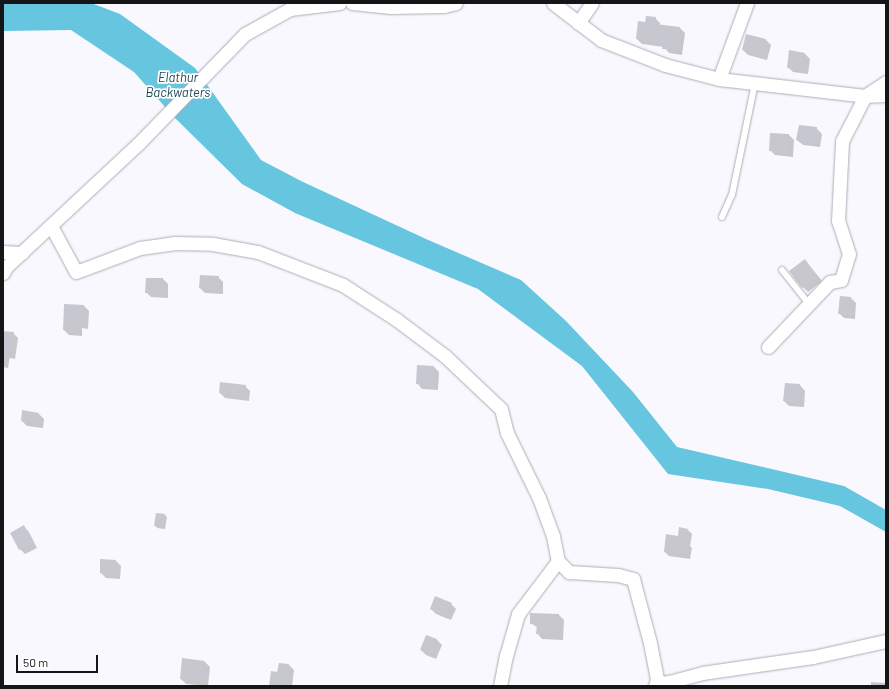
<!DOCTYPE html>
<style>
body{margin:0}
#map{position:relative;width:889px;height:689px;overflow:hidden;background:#f9f8fe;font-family:Barlow,sans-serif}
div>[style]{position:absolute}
.water>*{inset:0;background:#66c5df}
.shadow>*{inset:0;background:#0003}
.building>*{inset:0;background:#c7c7d0}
.roads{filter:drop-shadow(0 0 1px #adacb6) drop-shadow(0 0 1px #adacb6)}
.lane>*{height:6px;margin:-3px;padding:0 3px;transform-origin:3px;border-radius:3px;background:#fff}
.street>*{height:13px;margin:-6.5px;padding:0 6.5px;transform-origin:6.5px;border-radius:6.5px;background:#fff}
span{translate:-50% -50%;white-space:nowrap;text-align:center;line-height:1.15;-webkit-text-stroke:3.5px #fff;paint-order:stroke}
.water-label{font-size:13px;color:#1f4955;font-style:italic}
.frame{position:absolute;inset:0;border:4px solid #151518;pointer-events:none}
.scale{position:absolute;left:16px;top:655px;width:82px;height:18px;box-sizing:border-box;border:2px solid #151518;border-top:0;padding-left:5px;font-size:12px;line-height:14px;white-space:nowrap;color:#151518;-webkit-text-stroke:3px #fff;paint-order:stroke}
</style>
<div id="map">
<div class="water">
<i style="clip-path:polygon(3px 3px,91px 3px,120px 14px,195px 68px,261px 160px,301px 181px,426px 239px,521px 280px,566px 321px,633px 392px,677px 447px,844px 486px,886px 510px,886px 532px,840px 506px,768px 489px,668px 474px,582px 366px,478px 289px,295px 213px,242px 184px,174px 117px,134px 72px,71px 30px,3px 31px)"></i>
</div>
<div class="shadow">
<i style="clip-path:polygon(655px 18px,660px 23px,660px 26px,680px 28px,685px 33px,682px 55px,669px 53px,664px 47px,642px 44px,637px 39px)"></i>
<i style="clip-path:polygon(747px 35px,766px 40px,771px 45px,767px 60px,748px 55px,743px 50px)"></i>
<i style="clip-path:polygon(805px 54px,810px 59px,808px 74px,793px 72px,788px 67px)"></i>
<i style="clip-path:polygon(816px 128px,822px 134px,820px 147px,803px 145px,797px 140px)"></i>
<i style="clip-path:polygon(789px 135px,794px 140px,793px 157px,775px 155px,770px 150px)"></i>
<i style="clip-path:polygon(810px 266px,822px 281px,808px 292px,803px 287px)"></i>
<i style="clip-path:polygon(218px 277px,223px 282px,223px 294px,205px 293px,200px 288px)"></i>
<i style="clip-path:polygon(163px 279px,168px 284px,168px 298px,151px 297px,146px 292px)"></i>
<i style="clip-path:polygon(840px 297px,851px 298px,856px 303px,855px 319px,844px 318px,839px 313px)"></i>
<i style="clip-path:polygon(84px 306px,89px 311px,88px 329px,82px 328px,82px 336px,69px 335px,64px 330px)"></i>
<i style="clip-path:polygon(13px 333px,18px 338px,15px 359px,5px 357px,3px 355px,3px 336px)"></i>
<i style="clip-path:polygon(418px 366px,434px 367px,439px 372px,438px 390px,422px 389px,417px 383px)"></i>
<i style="clip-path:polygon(800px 385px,805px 391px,804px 407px,789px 406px,784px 401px)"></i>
<i style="clip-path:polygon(245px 386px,250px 391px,249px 401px,225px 398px,220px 393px)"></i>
<i style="clip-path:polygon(39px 414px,44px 419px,43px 428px,27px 426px,22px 421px)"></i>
<i style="clip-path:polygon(165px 515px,167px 517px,165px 529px,157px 528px,155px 525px)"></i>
<i style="clip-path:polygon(24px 527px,29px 532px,37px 548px,25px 554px,20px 549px)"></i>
<i style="clip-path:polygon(688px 530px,692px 534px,690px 546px,692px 548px,690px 559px,669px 556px,665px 552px,678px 537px)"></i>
<i style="clip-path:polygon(116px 561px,121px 566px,120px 579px,106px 578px,101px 573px)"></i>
<i style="clip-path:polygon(451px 604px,456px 609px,451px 620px,436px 614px,431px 609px)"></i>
<i style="clip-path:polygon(559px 615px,564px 620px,563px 640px,542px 639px,537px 633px,538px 628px,531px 623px)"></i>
<i style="clip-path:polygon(426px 636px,437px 640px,442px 645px,436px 659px,426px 655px,421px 650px)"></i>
<i style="clip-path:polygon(205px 662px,210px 667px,208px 686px,186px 684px,181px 679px)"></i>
<i style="clip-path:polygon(289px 665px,294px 670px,292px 686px,270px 686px,278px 673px)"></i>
<i style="clip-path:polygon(871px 682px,886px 683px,886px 686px,871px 686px)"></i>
</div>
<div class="building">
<i style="clip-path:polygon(646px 16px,656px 17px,655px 24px,680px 27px,678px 50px,662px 49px,663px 43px,636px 39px,638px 21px,645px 22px)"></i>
<i style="clip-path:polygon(746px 34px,766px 39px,762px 55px,742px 50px)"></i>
<i style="clip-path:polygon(789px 50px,805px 53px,803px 70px,787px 68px)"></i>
<i style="clip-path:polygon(799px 125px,817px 127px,815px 143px,796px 140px)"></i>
<i style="clip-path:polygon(770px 133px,789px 134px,788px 152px,769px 151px)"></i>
<i style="clip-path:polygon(805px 259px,817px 276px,802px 288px,789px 271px)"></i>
<i style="clip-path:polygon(200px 275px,219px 276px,218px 290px,199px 288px)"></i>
<i style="clip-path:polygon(146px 278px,163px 278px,163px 293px,145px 293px)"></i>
<i style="clip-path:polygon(840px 296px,851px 297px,850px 315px,838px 314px)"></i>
<i style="clip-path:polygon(64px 304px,84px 305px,83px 324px,78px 324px,77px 331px,63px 330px)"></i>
<i style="clip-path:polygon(3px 331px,14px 332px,8px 368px,3px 367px)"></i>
<i style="clip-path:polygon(417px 365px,434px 366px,433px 385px,416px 384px)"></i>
<i style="clip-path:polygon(220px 382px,246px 385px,244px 396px,219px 393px)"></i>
<i style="clip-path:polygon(785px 383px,800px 384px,799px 402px,783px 401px)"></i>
<i style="clip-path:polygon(22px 410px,39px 413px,38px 423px,21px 421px)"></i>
<i style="clip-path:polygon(156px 513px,165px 514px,163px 527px,154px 526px)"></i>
<i style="clip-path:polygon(24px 525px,33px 543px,19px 550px,10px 533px)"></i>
<i style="clip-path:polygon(679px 527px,688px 529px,685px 543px,688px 543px,686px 555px,664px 552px,666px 534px,678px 536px)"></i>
<i style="clip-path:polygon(100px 559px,116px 560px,115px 574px,100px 573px)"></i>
<i style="clip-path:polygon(435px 596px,452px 603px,446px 616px,430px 609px)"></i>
<i style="clip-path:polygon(530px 613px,559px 614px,558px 635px,536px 634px,537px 624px,530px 624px)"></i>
<i style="clip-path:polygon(426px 635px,437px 639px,431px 655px,420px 650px)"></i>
<i style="clip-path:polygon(182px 658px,205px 661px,203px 682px,180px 679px)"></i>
<i style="clip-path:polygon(279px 663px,289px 664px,286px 686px,269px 686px,271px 671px,277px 672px)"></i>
</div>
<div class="roads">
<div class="lane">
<i style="left:722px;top:217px;width:24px;rotate:-66deg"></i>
<i style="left:732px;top:195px;width:114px;rotate:-78.4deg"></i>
<i style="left:782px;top:270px;width:43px;rotate:51.5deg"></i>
</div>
<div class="street">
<i style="left:352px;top:3px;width:39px;rotate:6deg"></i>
<i style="left:383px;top:3px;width:9px;rotate:27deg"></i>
<i style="left:391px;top:7px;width:53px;rotate:-1.1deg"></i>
<i style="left:444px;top:6px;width:12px;rotate:-14deg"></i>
<i style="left:553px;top:3px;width:61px;rotate:37.6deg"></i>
<i style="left:601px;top:40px;width:69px;rotate:21.3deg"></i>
<i style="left:665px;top:65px;width:56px;rotate:14.5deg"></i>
<i style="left:719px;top:79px;width:147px;rotate:6.6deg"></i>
<i style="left:865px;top:96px;width:21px;rotate:-3deg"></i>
<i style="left:578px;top:23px;width:24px;rotate:-55deg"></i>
<i style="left:719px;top:79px;width:81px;rotate:-69.8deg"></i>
<i style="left:51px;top:226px;width:52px;rotate:61.5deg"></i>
<i style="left:76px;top:272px;width:68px;rotate:-20.6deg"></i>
<i style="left:140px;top:248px;width:34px;rotate:-8deg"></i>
<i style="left:174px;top:243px;width:39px;rotate:1deg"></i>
<i style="left:213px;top:244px;width:46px;rotate:10.1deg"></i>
<i style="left:258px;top:252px;width:91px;rotate:21.2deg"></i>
<i style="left:343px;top:285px;width:64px;rotate:32.9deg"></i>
<i style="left:397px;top:320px;width:60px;rotate:36.9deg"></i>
<i style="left:445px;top:356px;width:77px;rotate:43.4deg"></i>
<i style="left:501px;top:409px;width:25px;rotate:76deg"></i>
<i style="left:507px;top:433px;width:72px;rotate:63.8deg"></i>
<i style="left:539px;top:498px;width:40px;rotate:69.8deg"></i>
<i style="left:553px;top:536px;width:25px;rotate:79deg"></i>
<i style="left:558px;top:561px;width:16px;rotate:45deg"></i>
<i style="left:569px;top:572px;width:49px;rotate:3.5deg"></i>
<i style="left:618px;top:575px;width:16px;rotate:15deg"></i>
<i style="left:633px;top:579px;width:66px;rotate:75.1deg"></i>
<i style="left:650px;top:643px;width:37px;rotate:79deg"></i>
<i style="left:657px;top:679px;width:7px;rotate:106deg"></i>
<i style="left:3px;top:252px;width:19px;rotate:3deg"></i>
<i style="left:3px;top:273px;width:7px;rotate:-63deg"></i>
<i style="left:6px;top:267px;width:180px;rotate:-43deg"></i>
<i style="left:138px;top:144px;width:153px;rotate:-45.8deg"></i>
<i style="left:245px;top:34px;width:51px;rotate:-29.1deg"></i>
<i style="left:290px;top:9px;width:50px;rotate:-6.8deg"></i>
<i style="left:768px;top:347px;width:90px;rotate:-46.4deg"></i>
<i style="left:830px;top:282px;width:11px;rotate:-10deg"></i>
<i style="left:841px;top:280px;width:27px;rotate:-73deg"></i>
<i style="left:849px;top:254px;width:35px;rotate:-108deg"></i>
<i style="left:838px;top:221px;width:80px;rotate:-87.1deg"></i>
<i style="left:842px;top:141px;width:51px;rotate:-62.9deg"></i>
<i style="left:865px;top:96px;width:25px;rotate:-34deg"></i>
<i style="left:657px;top:679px;width:6px;rotate:45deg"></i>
<i style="left:661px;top:683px;width:8px;rotate:-7deg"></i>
<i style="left:669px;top:682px;width:34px;rotate:-15deg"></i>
<i style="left:702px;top:673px;width:112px;rotate:-8.2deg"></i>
<i style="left:813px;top:657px;width:75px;rotate:-12.4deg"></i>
<i style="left:500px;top:686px;width:31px;rotate:-79deg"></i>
<i style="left:506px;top:656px;width:44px;rotate:-74.1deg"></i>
<i style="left:518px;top:614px;width:66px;rotate:-53deg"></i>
</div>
</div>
<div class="water-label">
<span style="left:178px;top:85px">Elathur<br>Backwaters</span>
</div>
<div class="frame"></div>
<div class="scale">50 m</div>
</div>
